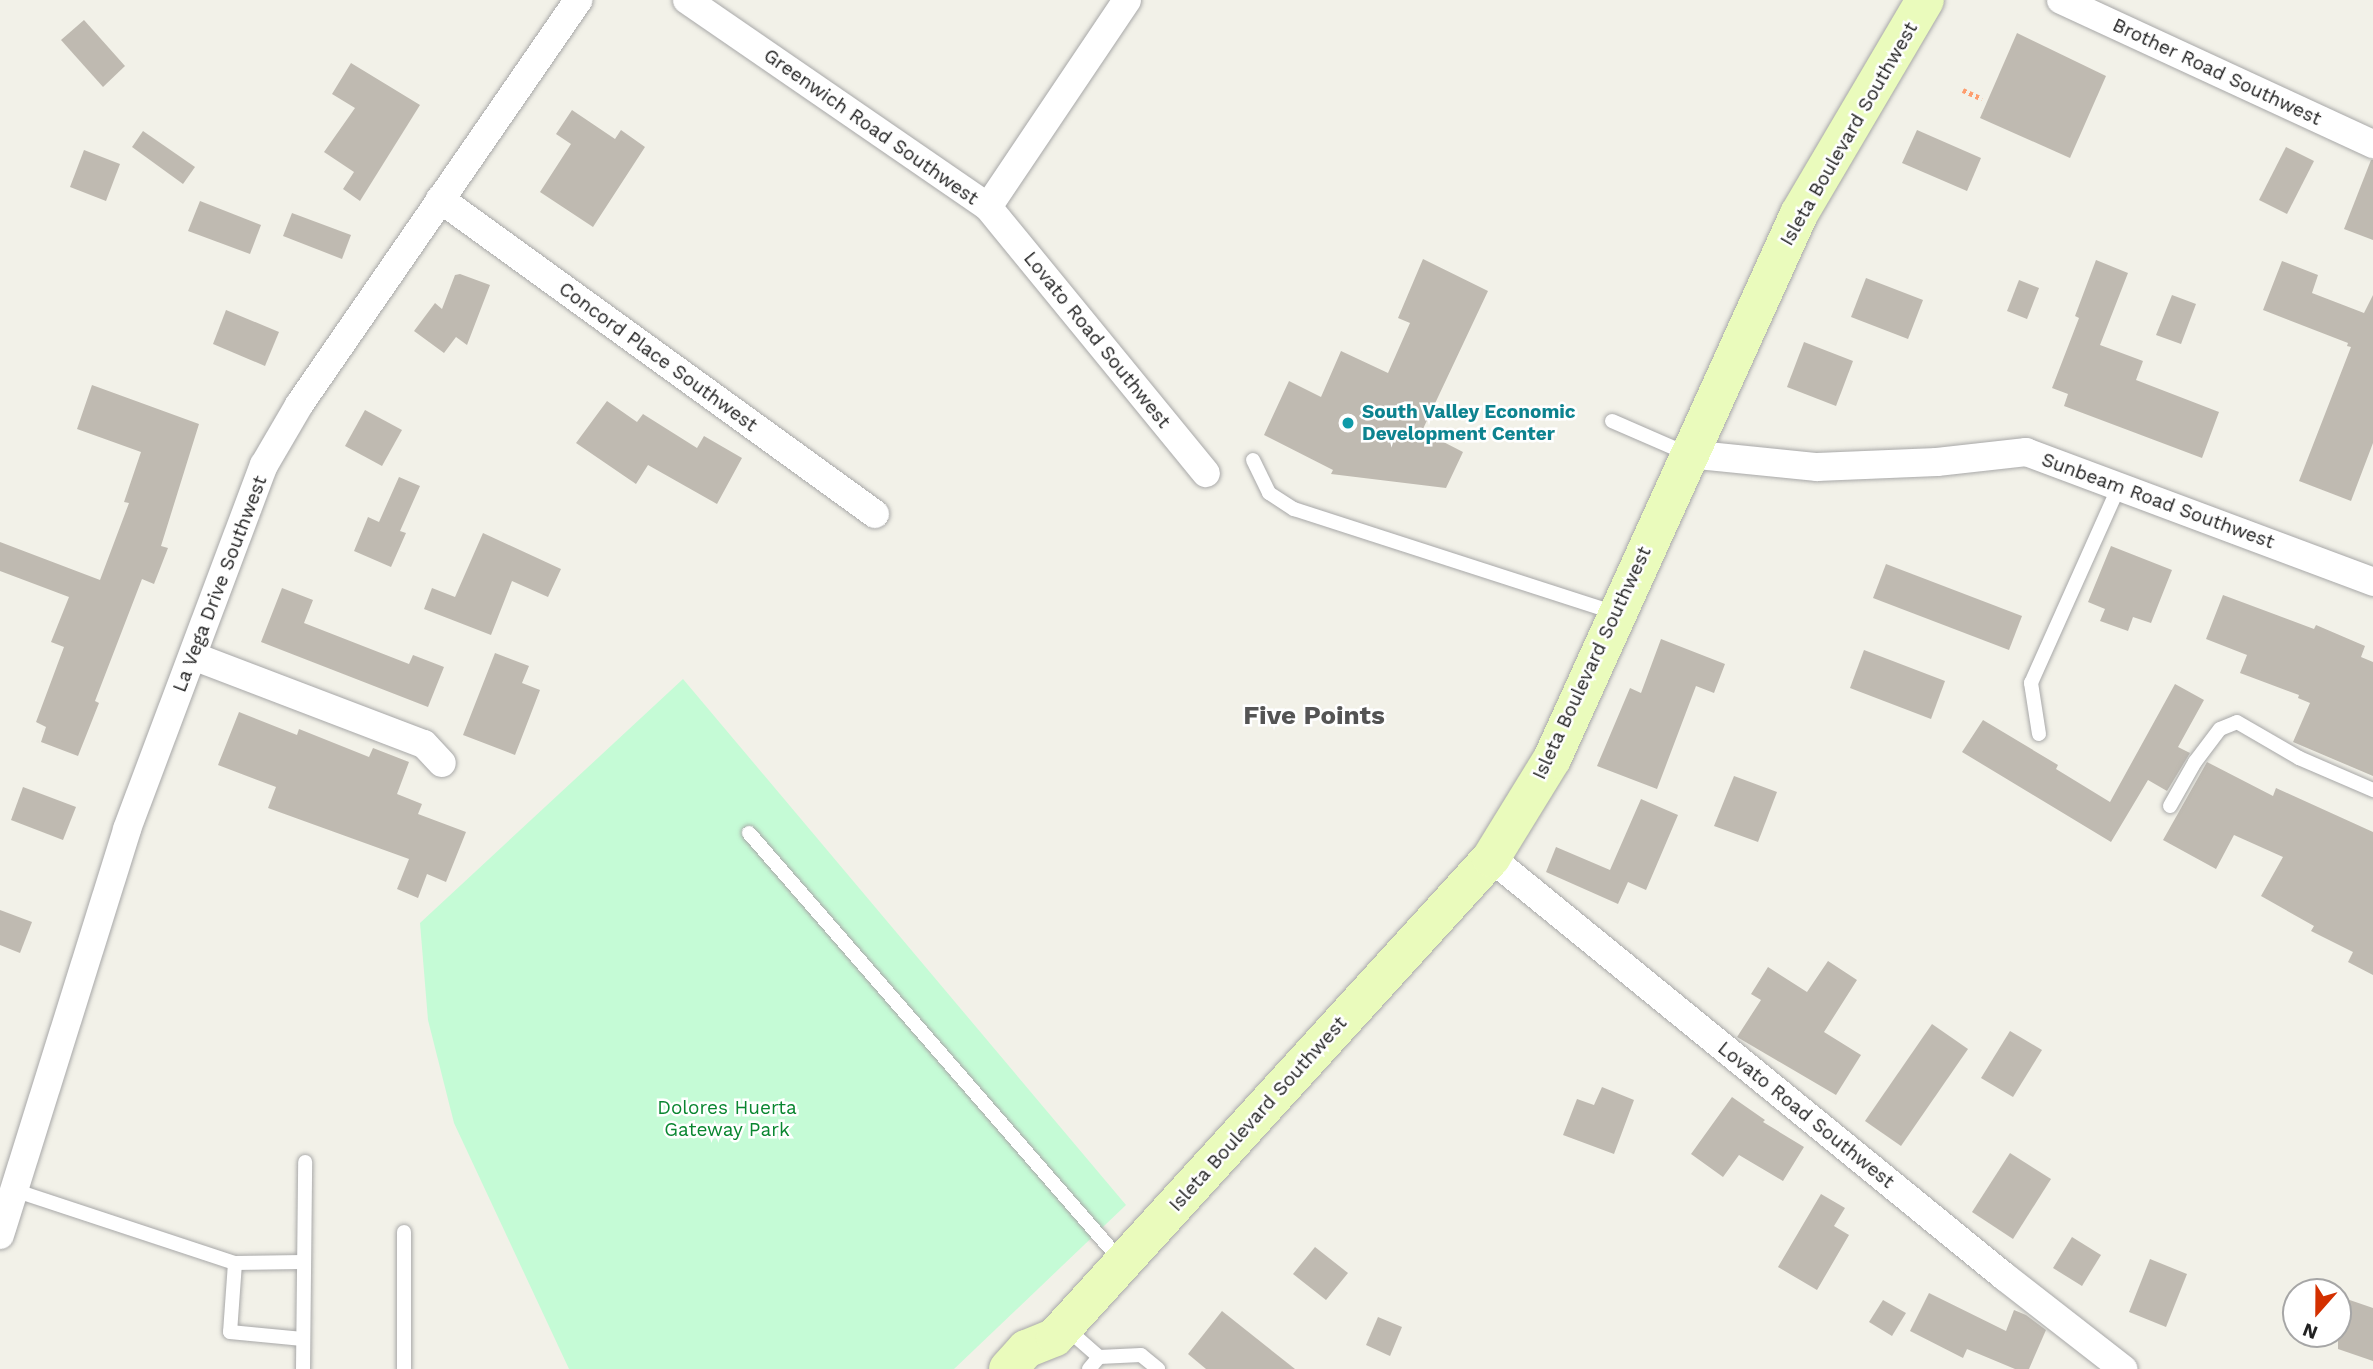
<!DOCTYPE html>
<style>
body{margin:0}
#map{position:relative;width:2373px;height:1369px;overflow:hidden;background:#f2f1e8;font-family:"Work Sans",sans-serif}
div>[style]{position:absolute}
.park>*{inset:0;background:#c5fbd6}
.building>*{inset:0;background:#bfbab1}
.path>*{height:4.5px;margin-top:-2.25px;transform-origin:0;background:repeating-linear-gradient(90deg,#fe9d6d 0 3.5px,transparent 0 7px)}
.roads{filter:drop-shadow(0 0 2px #a8a8a8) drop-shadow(0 0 2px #a8a8a8)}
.lane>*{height:14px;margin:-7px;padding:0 7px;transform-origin:7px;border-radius:7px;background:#fff}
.street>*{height:28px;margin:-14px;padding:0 14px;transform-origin:14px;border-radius:14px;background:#fff}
.secondary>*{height:38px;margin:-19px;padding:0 19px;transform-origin:19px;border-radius:19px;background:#eafbbc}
.dots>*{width:19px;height:19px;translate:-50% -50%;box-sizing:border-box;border:4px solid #fff;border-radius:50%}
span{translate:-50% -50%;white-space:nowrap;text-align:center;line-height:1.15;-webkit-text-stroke:5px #fff;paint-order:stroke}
.street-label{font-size:19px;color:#212121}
.culture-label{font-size:19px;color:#0d838f;font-weight:700}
.left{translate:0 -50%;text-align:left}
.park-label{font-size:19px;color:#098630}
.district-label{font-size:26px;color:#545454;font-weight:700}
.north{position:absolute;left:2282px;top:1278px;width:70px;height:70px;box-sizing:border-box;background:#fff;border:2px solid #a6a6a6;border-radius:50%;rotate:201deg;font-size:19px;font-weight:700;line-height:28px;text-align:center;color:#212121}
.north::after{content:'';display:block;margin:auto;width:24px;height:32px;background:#d33000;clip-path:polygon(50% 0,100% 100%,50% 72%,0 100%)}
</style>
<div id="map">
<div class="park">
<i style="clip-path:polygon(683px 679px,1126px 1205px,954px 1369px,569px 1369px,454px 1123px,428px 1020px,420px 923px)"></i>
</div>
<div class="building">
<i style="clip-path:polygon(84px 20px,125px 66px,103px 87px,61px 40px)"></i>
<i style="clip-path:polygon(2017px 33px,2106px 76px,2070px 158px,1980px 118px)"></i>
<i style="clip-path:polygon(351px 63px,420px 105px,360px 201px,343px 189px,354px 172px,324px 152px,355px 108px,332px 94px)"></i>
<i style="clip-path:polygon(572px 110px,615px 139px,621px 130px,645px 147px,593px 227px,540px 192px,571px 144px,556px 134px)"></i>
<i style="clip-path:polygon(1917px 130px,1981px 158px,1967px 191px,1902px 163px)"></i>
<i style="clip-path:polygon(143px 131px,195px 167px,183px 184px,132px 147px)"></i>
<i style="clip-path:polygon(2286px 147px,2314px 161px,2287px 214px,2259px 200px)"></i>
<i style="clip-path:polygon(84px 150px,120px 164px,106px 201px,70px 187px)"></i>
<i style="clip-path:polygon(2371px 160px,2373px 160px,2373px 240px,2344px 229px)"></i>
<i style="clip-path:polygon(200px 201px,261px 225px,250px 254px,188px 231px)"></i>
<i style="clip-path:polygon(292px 213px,351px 235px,342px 259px,283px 236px)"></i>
<i style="clip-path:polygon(1423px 259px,1488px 291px,1422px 431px,1463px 452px,1446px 488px,1331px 474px,1333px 470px,1264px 435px,1289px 381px,1321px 397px,1341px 351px,1388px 373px,1410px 323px,1398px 318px)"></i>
<i style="clip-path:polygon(2096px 260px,2128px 273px,2100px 345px,2143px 361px,2136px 380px,2219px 412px,2202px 458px,2064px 406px,2068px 394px,2052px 388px,2079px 318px,2075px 316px)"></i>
<i style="clip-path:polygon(2282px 261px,2318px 275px,2312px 293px,2364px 313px,2373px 295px,2373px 443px,2351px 501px,2299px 481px,2351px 347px,2347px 346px,2348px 343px,2263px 310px)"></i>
<i style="clip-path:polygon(460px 274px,490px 285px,467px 345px,456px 337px,444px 353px,414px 331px,435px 303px,442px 309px,455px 275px)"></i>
<i style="clip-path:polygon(1866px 278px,1923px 300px,1908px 339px,1851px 317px)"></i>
<i style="clip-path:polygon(2019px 280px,2039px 288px,2027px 319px,2007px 311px)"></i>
<i style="clip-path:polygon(2172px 295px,2196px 304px,2181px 344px,2156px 335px)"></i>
<i style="clip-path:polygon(226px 310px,279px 332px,265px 366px,213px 344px)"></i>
<i style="clip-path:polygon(1804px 342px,1853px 361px,1836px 406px,1787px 387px)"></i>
<i style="clip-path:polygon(92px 385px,199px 424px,161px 546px,168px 548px,154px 584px,142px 579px,95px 701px,99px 703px,78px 756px,41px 742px,46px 727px,36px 722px,64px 647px,51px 642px,69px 597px,0 571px,0 542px,100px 580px,129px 503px,124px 502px,141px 452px,77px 429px)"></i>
<i style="clip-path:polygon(607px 401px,637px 422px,643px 414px,697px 448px,704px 436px,742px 458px,717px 504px,648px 465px,636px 484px,576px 443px)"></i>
<i style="clip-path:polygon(365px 410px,402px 430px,382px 466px,345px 446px)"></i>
<i style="clip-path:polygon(399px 477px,420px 486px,400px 531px,406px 533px,391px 567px,354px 551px,368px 517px,379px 522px)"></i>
<i style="clip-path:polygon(483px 533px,561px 569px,548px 597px,512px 581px,491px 635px,424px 609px,432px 588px,455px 597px)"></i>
<i style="clip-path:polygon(2111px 546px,2172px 570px,2151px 623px,2133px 617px,2128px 631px,2100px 621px,2105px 609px,2088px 602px)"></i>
<i style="clip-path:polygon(1886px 564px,2022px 616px,2009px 650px,1873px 598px)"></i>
<i style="clip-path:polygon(282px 588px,313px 600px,304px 623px,409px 664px,413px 655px,444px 667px,428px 707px,261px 642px)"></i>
<i style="clip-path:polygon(2223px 595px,2314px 629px,2316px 625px,2365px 646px,2361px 657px,2373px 662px,2373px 776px,2293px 742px,2310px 703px,2298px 698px,2299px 695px,2240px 673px,2247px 655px,2206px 639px)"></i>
<i style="clip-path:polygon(1661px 639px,1725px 664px,1714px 693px,1696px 686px,1657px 789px,1597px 766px,1630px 688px,1641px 693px)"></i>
<i style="clip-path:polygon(1864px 650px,1945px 681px,1931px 719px,1850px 688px)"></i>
<i style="clip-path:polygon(495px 653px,529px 666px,522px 683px,540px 690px,515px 755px,463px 735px)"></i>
<i style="clip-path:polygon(2175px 684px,2204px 700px,2178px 747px,2190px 753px,2167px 791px,2148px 780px,2111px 842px,1962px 752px,1983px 720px,2058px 765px,2056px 769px,2110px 802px)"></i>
<i style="clip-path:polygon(239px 712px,297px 735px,299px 729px,369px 757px,373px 748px,409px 762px,397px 794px,422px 804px,418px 814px,466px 832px,446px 882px,427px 874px,418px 898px,397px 889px,409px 859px,268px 808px,276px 787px,218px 765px)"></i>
<i style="clip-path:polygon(2207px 762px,2273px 796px,2276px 788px,2373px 832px,2373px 975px,2348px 962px,2353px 952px,2311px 931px,2314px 926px,2261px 896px,2283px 857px,2234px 835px,2216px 869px,2163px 840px)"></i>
<i style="clip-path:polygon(1734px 776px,1777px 792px,1758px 842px,1714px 826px)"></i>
<i style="clip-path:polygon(23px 787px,76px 807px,63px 840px,11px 820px)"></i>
<i style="clip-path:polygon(1641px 799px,1678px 815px,1646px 890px,1628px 882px,1618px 904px,1546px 872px,1556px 847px,1610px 870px)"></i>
<i style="clip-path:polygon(0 910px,32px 922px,20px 953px,0 945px)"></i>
<i style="clip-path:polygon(1828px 961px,1857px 980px,1824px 1032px,1861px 1055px,1836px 1095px,1737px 1037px,1761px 1000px,1751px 994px,1768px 967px,1807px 992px)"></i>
<i style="clip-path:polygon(1932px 1024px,1968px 1049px,1901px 1146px,1865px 1121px)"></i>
<i style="clip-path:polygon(2010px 1031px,2042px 1050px,2013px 1097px,1981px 1078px)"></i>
<i style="clip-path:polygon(1602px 1087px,1634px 1100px,1614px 1154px,1563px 1135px,1577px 1099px,1594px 1105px)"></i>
<i style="clip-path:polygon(1732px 1097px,1765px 1120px,1763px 1122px,1804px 1147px,1783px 1181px,1739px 1155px,1723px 1177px,1691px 1154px)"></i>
<i style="clip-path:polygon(2010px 1153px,2051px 1179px,2013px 1239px,1972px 1212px)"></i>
<i style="clip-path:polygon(1821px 1194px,1845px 1208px,1834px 1226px,1849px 1235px,1817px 1290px,1778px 1267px)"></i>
<i style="clip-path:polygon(2072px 1237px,2101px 1255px,2082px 1286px,2053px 1268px)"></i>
<i style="clip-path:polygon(1315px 1247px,1348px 1273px,1326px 1300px,1293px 1274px)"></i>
<i style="clip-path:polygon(2150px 1259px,2187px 1274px,2166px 1327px,2129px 1312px)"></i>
<i style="clip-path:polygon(1929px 1293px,2006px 1331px,2014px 1310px,2026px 1315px,2046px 1330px,2029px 1369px,2015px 1369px,1967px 1349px,1963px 1358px,1910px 1331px)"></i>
<i style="clip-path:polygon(2338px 1296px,2373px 1308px,2373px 1361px,2338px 1349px)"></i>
<i style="clip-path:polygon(1883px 1300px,1906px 1313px,1892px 1336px,1869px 1322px)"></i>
<i style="clip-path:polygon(1222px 1311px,1295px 1369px,1206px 1369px,1188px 1354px)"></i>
<i style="clip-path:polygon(1378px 1317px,1402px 1327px,1390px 1356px,1366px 1345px)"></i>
</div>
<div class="path">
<i style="left:1963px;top:90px;width:21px;rotate:25deg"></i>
</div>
<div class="roads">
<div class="lane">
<i style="left:1612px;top:421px;width:83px;rotate:23.5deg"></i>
<i style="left:1253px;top:460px;width:37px;rotate:64deg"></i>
<i style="left:1269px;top:493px;width:30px;rotate:33deg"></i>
<i style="left:1294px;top:509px;width:338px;rotate:17.9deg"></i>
<i style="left:2039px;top:734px;width:52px;rotate:-98.9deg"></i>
<i style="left:2031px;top:683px;width:216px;rotate:-65.9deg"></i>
<i style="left:2170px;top:806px;width:51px;rotate:-60.4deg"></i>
<i style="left:2195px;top:762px;width:41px;rotate:-52.9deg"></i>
<i style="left:2220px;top:729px;width:18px;rotate:-22deg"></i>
<i style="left:2237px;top:722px;width:72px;rotate:30.1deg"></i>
<i style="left:2299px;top:758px;width:81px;rotate:23.4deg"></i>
<i style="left:749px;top:833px;width:568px;rotate:48.99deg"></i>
<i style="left:14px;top:1190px;width:233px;rotate:18.3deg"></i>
<i style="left:235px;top:1263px;width:69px;rotate:94.1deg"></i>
<i style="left:230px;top:1332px;width:73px;rotate:5.5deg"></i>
<i style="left:235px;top:1263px;width:67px;rotate:-0.9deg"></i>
<i style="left:1066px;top:1328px;width:44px;rotate:41.3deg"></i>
<i style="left:1099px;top:1357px;width:42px;rotate:-2.7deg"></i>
<i style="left:1141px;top:1355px;width:22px;rotate:39deg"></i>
<i style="left:303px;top:1369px;width:207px;rotate:-89.4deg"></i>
<i style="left:404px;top:1369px;width:137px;rotate:-90deg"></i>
<i style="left:1089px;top:1369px;width:16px;rotate:-50deg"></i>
</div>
<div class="street">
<i style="left:687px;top:0;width:365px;rotate:34.5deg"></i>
<i style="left:988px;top:207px;width:344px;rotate:50.7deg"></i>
<i style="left:2061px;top:0;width:344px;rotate:24.8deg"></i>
<i style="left:440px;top:199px;width:537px;rotate:35.91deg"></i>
<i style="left:988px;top:207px;width:249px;rotate:-56.1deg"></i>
<i style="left:1688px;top:454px;width:130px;rotate:5.8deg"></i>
<i style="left:1817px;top:467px;width:120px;rotate:-2.4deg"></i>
<i style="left:1937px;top:462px;width:90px;rotate:-6.4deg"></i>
<i style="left:2026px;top:452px;width:371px;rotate:20.5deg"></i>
<i style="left:193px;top:656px;width:247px;rotate:20.9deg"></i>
<i style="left:424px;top:744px;width:26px;rotate:47deg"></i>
<i style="left:1491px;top:858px;width:663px;rotate:39.19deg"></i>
<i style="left:2005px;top:1277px;width:150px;rotate:37.9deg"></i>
<i style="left:0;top:1235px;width:425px;rotate:-72.6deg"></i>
<i style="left:127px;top:829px;width:389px;rotate:-69.4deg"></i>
<i style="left:264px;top:465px;width:69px;rotate:-59.7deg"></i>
<i style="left:299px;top:405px;width:492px;rotate:-55.4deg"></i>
</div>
<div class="secondary">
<i style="left:1008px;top:1369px;width:27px;rotate:-48deg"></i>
<i style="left:1026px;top:1349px;width:31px;rotate:-22deg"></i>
<i style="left:1055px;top:1337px;width:648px;rotate:-47.69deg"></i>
<i style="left:1491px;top:858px;width:116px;rotate:-58.4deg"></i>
<i style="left:1552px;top:759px;width:598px;rotate:-65.62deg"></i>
<i style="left:1799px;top:214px;width:248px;rotate:-59.5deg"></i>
</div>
</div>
<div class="dots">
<i style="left:1348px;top:423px;background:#0f9aa8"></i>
</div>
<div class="street-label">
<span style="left:2217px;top:72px;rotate:25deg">Brother Road Southwest</span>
<span style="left:871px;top:127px;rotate:35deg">Greenwich Road Southwest</span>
<span style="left:1849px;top:134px;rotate:-60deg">Isleta Boulevard Southwest</span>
<span style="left:1097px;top:340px;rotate:51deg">Lovato Road Southwest</span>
<span style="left:658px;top:357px;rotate:36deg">Concord Place Southwest</span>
<span style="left:2158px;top:501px;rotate:20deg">Sunbeam Road Southwest</span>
<span style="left:220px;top:584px;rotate:-69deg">La Vega Drive Southwest</span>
<span style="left:1592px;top:663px;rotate:-65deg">Isleta Boulevard Southwest</span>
<span style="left:1258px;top:1114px;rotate:-48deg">Isleta Boulevard Southwest</span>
<span style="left:1806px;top:1115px;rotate:39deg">Lovato Road Southwest</span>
</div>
<div class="culture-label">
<span class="left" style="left:1362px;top:423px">South Valley Economic<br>Development Center</span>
</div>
<div class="park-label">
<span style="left:727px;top:1119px">Dolores Huerta<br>Gateway Park</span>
</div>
<div class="district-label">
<span style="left:1314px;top:716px">Five Points</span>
</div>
<div class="north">N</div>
</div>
